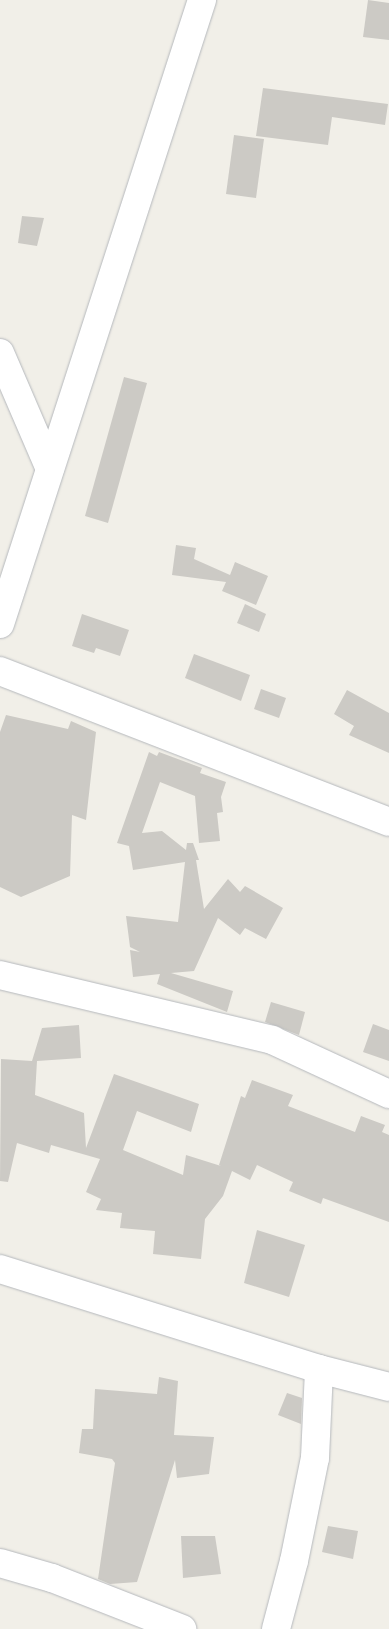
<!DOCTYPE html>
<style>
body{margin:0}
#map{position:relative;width:389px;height:1629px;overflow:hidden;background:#f1efe8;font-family:"Nunito Sans",sans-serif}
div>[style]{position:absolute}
.building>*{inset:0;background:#cccac5}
.roads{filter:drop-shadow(0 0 1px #b5b8bc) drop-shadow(0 0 1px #b5b8bc)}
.minor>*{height:28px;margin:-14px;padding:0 14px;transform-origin:14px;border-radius:14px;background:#fff}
span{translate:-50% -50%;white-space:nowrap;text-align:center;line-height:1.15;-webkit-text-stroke:4px #fff;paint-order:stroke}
</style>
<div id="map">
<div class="building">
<i style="clip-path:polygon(368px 0,389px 3px,389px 40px,363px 37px)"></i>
<i style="clip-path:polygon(263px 88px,388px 104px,385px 125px,332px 117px,328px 145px,256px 136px)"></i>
<i style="clip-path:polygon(234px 135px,264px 139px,256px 198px,226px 194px)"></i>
<i style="clip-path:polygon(22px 216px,44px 218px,37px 246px,18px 243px)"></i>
<i style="clip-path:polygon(124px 377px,147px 383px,108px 523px,85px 516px)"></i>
<i style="clip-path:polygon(176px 545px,196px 548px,194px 559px,230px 575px,235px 562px,268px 576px,256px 605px,222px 591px,226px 582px,172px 575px)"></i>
<i style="clip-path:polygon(245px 604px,266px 614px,259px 632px,237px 623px)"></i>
<i style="clip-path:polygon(82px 614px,129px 630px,120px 656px,96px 648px,94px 653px,72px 646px)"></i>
<i style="clip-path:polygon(194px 654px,250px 675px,241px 701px,185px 678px)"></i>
<i style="clip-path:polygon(261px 689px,286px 698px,279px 718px,254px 709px)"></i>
<i style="clip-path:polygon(347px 690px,389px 713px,389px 753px,349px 735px,354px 726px,334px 714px)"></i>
<i style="clip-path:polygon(6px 715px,68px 729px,71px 721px,96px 732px,86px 820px,72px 815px,70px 876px,21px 897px,0 887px,0 732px)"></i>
<i style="clip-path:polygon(149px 752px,157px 756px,159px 752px,202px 768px,200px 773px,226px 782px,221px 797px,223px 812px,217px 813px,220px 841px,199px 843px,195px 796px,160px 782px,142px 833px,162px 831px,186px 850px,187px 843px,193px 843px,199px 860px,196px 860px,204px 909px,228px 879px,240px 892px,245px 886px,283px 908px,266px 939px,245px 928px,240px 935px,218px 918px,194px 971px,171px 973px,233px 991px,227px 1012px,157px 984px,160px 974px,133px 977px,130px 950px,140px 952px,130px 947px,126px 916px,178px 922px,185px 862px,133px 870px,129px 846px,117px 843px)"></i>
<i style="clip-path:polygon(271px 1002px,305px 1012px,299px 1035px,265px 1022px)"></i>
<i style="clip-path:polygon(373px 1024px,389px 1030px,389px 1061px,363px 1052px)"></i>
<i style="clip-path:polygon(79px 1025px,81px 1058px,37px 1061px,35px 1095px,84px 1113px,86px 1148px,114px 1074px,199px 1104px,191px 1132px,137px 1111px,123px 1150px,183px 1175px,186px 1155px,221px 1166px,219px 1165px,241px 1096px,245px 1098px,252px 1080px,293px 1095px,288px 1106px,355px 1132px,361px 1116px,385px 1125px,382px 1132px,389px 1135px,389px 1222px,323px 1198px,321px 1204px,289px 1191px,293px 1182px,257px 1165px,250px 1180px,232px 1171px,223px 1196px,205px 1219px,201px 1259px,153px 1254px,155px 1231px,120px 1228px,122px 1213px,96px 1210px,101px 1199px,86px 1192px,100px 1159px,51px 1145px,49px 1153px,17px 1143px,8px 1182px,0 1181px,1px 1059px,32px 1061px,42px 1028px)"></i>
<i style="clip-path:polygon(257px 1230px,305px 1245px,289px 1297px,244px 1283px)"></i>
<i style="clip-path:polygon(159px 1377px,178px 1381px,174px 1435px,214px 1437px,209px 1474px,177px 1478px,175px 1460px,137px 1582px,110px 1584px,98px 1579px,115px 1463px,112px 1459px,79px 1453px,82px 1429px,93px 1429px,95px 1389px,157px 1394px)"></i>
<i style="clip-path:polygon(287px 1393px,302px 1398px,301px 1424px,278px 1415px)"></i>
<i style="clip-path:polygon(328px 1526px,358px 1531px,353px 1559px,322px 1552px)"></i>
<i style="clip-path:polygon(181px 1536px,215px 1536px,221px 1574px,183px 1578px)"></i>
</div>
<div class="roads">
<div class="minor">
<i style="left:0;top:353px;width:126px;rotate:66.7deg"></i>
<i style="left:0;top:624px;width:656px;rotate:-72.06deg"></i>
<i style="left:0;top:671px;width:417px;rotate:21.2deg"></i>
<i style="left:0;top:975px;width:280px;rotate:13.4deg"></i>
<i style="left:272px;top:1040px;width:129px;rotate:24.8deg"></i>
<i style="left:0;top:1269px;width:334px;rotate:17.4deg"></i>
<i style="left:319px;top:1369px;width:72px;rotate:14.4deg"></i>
<i style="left:0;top:1563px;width:54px;rotate:16.1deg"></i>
<i style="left:52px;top:1578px;width:140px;rotate:21.4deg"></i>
<i style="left:276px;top:1629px;width:70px;rotate:-75.2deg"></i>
<i style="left:294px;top:1561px;width:105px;rotate:-78.5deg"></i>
<i style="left:315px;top:1458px;width:89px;rotate:-87.4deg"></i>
</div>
</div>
</div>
